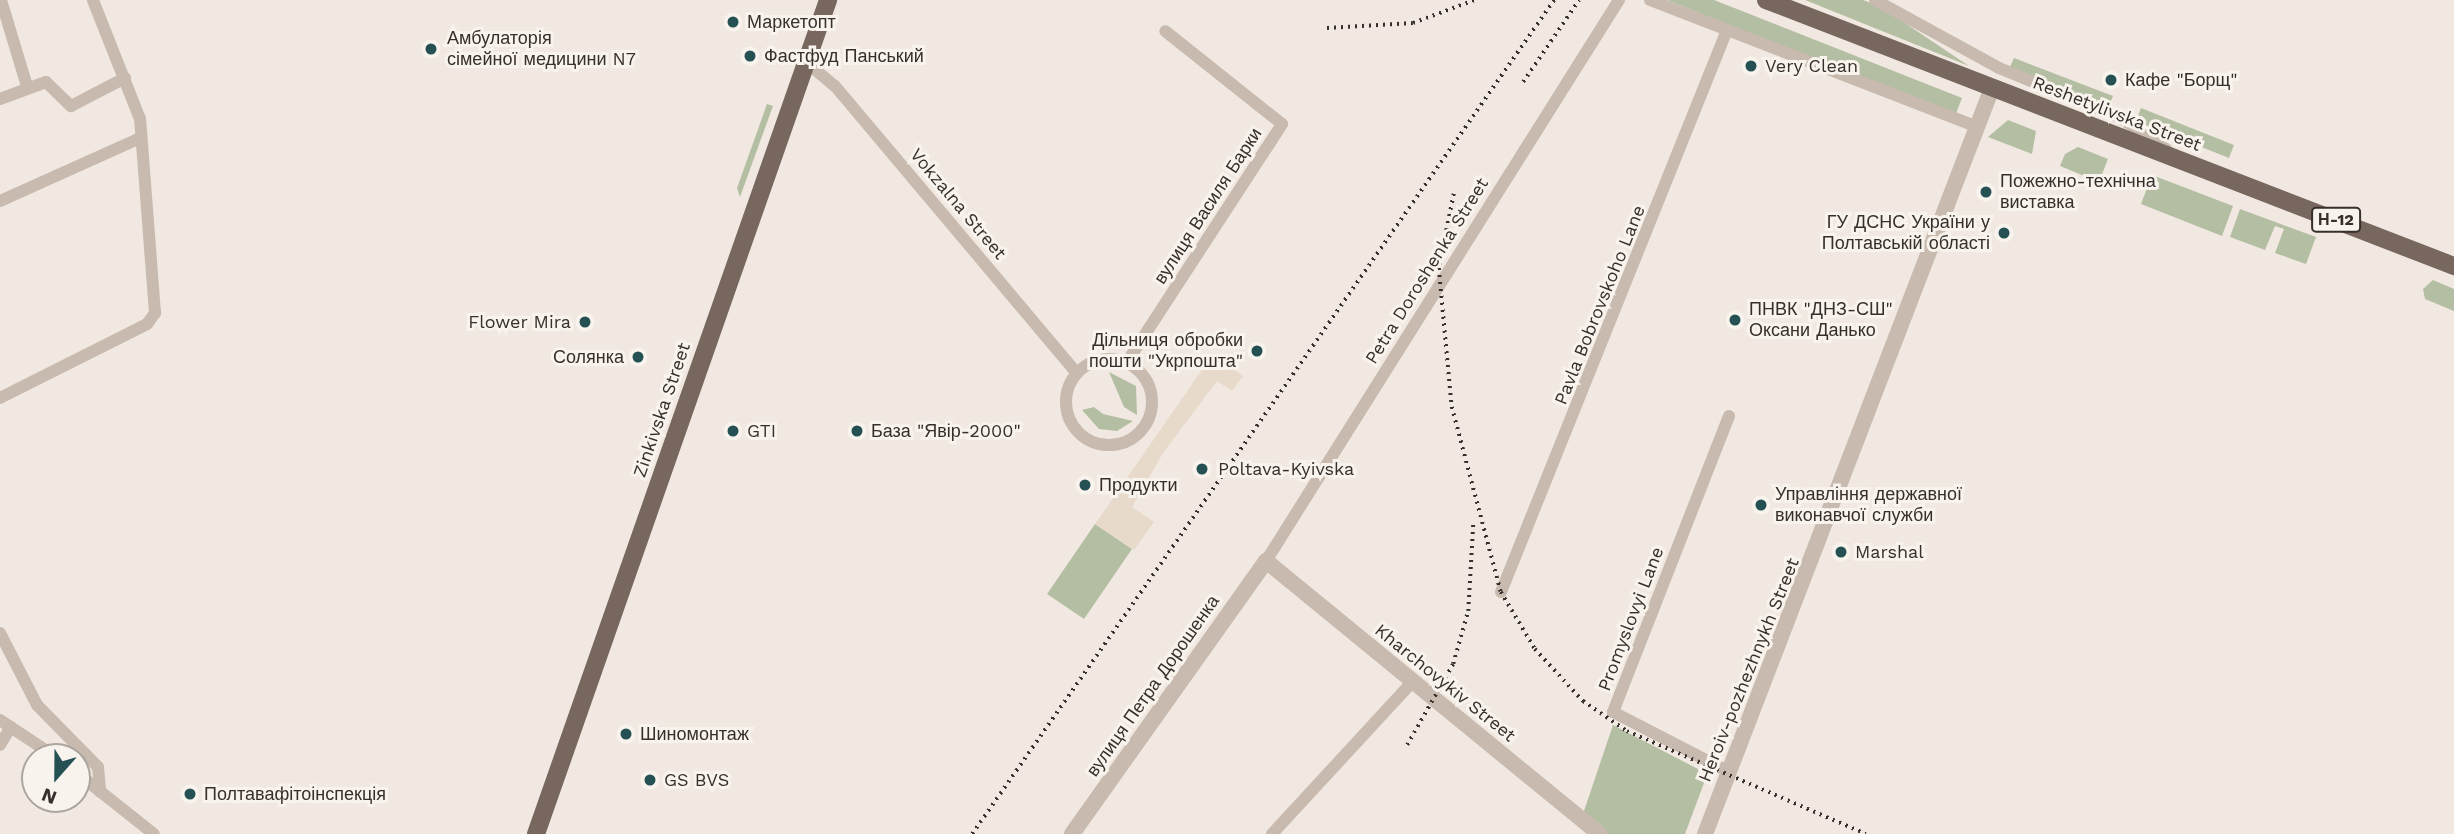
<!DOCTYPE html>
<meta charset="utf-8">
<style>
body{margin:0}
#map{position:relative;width:2454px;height:834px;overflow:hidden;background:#f1e9e1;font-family:"Work Sans",sans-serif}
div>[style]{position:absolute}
.green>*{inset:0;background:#b4bea2}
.plaza>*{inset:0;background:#e7daca}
.minor>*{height:12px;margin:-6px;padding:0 6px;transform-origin:6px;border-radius:6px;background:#c8baae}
.minor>.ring{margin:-6px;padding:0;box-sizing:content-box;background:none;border:12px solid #c8baae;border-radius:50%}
.tertiary>*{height:16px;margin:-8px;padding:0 8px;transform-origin:8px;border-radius:8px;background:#c8baae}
.primary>*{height:18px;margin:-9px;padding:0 9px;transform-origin:9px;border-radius:9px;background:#77675e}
.rail>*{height:3.5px;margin-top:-1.75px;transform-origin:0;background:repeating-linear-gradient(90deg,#372f2b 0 2px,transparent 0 7px)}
.dots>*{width:19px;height:19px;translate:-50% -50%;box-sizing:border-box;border:4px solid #f8f3ed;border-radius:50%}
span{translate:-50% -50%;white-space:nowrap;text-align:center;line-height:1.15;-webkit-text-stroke:6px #f8f3ed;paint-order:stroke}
.shield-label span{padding:2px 5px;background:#f8f3ed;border:2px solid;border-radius:5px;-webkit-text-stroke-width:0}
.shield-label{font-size:16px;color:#372f2b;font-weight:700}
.poi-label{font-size:18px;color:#372f2b}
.left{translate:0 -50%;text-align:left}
.right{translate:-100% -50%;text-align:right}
.street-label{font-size:18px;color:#372f2b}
.north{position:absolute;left:21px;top:743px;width:70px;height:70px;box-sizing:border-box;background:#f8f3ed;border:2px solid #aba59f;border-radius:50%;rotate:201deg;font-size:19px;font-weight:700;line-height:28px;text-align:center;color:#372f2b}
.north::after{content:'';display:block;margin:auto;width:24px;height:32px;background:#255054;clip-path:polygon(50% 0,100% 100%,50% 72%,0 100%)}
</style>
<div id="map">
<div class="green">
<i style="clip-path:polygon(1667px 0,1714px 0,1962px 98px,1955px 116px)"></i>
<i style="clip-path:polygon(1805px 0,1863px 0,1881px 7px,1969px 66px)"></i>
<i style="clip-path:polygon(2014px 58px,2113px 96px,2108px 108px,2009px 69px)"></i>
<i style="clip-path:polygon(767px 104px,773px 106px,740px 197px,737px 188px)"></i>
<i style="clip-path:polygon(2141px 108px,2234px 145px,2229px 158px,2136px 121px)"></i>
<i style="clip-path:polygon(2008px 120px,2036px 131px,2032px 154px,1988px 137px)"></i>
<i style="clip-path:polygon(2078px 147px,2108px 159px,2099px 182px,2060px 166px,2065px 154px)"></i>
<i style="clip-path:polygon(2152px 175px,2233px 206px,2222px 236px,2141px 204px)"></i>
<i style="clip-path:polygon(2240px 209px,2316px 237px,2306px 264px,2275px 253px,2284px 229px,2275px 226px,2265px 250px,2230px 237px)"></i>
<i style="clip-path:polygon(2433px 280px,2454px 289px,2454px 311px,2425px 299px,2423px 289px)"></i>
<i style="clip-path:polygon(1109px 372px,1136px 386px,1137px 415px,1124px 407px)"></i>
<i style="clip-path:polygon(1094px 407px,1103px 414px,1133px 421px,1117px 431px,1099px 429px,1082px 410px)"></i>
<i style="clip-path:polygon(1095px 524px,1132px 549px,1084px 619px,1047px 594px)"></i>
<i style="clip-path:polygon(1613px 725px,1698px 769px,1704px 783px,1685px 834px,1608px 834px,1583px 814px)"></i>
</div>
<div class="plaza">
<i style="clip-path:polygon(1208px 361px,1219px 368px,1223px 362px,1243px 376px,1232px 391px,1217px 381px,1163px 453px,1132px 507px,1154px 522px,1134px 550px,1095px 524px)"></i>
</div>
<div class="minor">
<i style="left:1px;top:0;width:90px;rotate:73.2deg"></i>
<i style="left:1650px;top:0;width:351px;rotate:21.2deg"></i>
<i style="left:1875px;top:0;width:141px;rotate:28.7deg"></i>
<i style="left:1999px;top:68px;width:130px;rotate:22.2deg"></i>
<i style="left:2119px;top:117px;width:57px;rotate:34.2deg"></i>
<i style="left:806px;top:62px;width:38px;rotate:40deg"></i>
<i style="left:835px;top:86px;width:375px;rotate:49.9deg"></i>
<i style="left:0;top:99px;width:49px;rotate:-20.3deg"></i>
<i style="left:46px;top:82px;width:35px;rotate:44deg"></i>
<i style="left:71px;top:106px;width:61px;rotate:-27.4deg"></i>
<i style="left:0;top:201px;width:151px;rotate:-24.2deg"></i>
<i class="ring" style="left:1066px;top:359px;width:74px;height:74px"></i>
<i style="left:1127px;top:362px;width:284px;rotate:-56.9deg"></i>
<i style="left:1282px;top:124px;width:149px;rotate:-141.5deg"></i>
<i style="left:0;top:398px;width:165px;rotate:-26.7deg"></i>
<i style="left:147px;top:324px;width:14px;rotate:-54deg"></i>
<i style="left:155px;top:313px;width:195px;rotate:-94.4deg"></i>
<i style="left:140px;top:119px;width:128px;rotate:-111.6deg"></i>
<i style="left:1729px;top:416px;width:318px;rotate:111.4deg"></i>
<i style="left:1613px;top:712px;width:131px;rotate:27.3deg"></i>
<i style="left:1266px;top:561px;width:663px;rotate:-57.82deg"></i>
<i style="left:1501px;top:592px;width:606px;rotate:-68.09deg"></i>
<i style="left:0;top:633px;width:81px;rotate:62.8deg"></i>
<i style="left:37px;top:705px;width:87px;rotate:45.5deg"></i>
<i style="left:98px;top:767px;width:25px;rotate:85deg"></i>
<i style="left:0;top:720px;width:67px;rotate:33.5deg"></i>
<i style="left:0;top:745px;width:21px;rotate:-59deg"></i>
<i style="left:77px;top:773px;width:98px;rotate:38.4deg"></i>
<i style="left:1272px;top:834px;width:208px;rotate:-47.3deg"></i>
</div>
<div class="tertiary">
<i style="left:1072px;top:834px;width:335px;rotate:-54.6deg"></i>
<i style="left:1266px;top:561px;width:431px;rotate:39.3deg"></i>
<i style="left:1705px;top:834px;width:799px;rotate:-68.96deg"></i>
</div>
<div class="primary">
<i style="left:1766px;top:0;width:738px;rotate:21.14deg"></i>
<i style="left:536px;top:834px;width:884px;rotate:-70.7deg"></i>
</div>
<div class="rail">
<i style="left:1327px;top:28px;width:86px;rotate:-3.3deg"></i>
<i style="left:1413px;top:23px;width:66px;rotate:-20.4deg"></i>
<i style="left:1523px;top:82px;width:99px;rotate:-55.7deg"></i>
<i style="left:1454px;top:194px;width:76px;rotate:101.5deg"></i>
<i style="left:1439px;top:268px;width:140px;rotate:84.7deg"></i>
<i style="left:1452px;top:407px;width:191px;rotate:75.2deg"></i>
<i style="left:1501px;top:592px;width:66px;rotate:59.2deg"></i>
<i style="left:1535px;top:649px;width:71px;rotate:47.3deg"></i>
<i style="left:1583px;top:701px;width:53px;rotate:34.3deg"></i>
<i style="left:1627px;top:731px;width:260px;rotate:23.3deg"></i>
<i style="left:1407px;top:745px;width:93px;rotate:-60.4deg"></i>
<i style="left:1453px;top:664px;width:55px;rotate:-74.2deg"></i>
<i style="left:1468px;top:611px;width:86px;rotate:-86.7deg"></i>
<i style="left:972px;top:834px;width:1017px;rotate:-55.09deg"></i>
</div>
<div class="dots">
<i style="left:733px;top:22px;background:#255054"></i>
<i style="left:431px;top:49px;background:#255054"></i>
<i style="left:750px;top:56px;background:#255054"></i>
<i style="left:1751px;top:66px;background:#255054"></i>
<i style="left:2111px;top:80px;background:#255054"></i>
<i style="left:1986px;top:192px;background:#255054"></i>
<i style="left:2004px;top:233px;background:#255054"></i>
<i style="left:1735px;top:320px;background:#255054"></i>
<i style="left:585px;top:322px;background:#255054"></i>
<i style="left:1257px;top:351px;background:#255054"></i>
<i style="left:638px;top:357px;background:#255054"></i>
<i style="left:733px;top:431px;background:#255054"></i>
<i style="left:857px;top:431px;background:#255054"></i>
<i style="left:1202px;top:469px;background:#255054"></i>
<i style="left:1085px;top:485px;background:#255054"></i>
<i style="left:1761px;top:505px;background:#255054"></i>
<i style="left:1841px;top:552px;background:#255054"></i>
<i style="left:626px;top:734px;background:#255054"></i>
<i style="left:650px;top:780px;background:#255054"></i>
<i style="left:190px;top:794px;background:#255054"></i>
</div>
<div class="shield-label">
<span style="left:2336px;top:220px">Н-12</span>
</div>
<div class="poi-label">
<span class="left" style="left:747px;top:22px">Маркетопт</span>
<span class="left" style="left:447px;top:49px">Амбулаторія<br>сімейної медицини N7</span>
<span class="left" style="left:764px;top:56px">Фастфуд Панський</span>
<span class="left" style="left:1765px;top:66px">Very Clean</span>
<span class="left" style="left:2125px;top:80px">Кафе "Борщ"</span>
<span class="left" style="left:2000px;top:192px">Пожежно-технічна<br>виставка</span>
<span class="right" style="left:1990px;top:233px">ГУ ДСНС України у<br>Полтавській області</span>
<span class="left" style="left:1749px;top:320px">ПНВК "ДНЗ-СШ"<br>Оксани Данько</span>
<span class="right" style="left:571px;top:322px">Flower Mira</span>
<span class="right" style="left:1243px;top:351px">Дільниця обробки<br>пошти "Укрпошта"</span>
<span class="right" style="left:624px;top:357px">Солянка</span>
<span class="left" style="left:747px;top:431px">GTI</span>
<span class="left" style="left:871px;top:431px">База "Явір-2000"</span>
<span class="left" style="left:1218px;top:469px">Poltava-Kyivska</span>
<span class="left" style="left:1099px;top:485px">Продукти</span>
<span class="left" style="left:1775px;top:505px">Управління державної<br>виконавчої служби</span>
<span class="left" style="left:1855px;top:552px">Marshal</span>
<span class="left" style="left:640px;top:734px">Шиномонтаж</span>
<span class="left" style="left:664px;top:780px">GS BVS</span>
<span class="left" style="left:204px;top:794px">Полтавафітоінспекція</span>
</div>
<div class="street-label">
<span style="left:2117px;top:114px;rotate:21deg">Reshetylivska Street</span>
<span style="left:958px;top:204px;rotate:50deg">Vokzalna Street</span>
<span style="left:1208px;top:206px;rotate:-57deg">вулиця Василя Барки</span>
<span style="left:1427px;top:271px;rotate:-58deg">Petra Doroshenka Street</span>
<span style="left:1600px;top:305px;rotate:-68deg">Pavla Bobrovskoho Lane</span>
<span style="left:662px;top:410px;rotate:-71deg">Zinkivska Street</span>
<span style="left:1631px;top:619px;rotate:-69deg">Promyslovyi Lane</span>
<span style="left:1749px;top:670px;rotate:-68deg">Heroiv-pozhezhnykh Street</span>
<span style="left:1445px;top:683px;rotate:39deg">Kharchovykiv Street</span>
<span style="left:1153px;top:686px;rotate:-55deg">вулиця Петра Дорошенка</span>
</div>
<div class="north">N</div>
</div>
